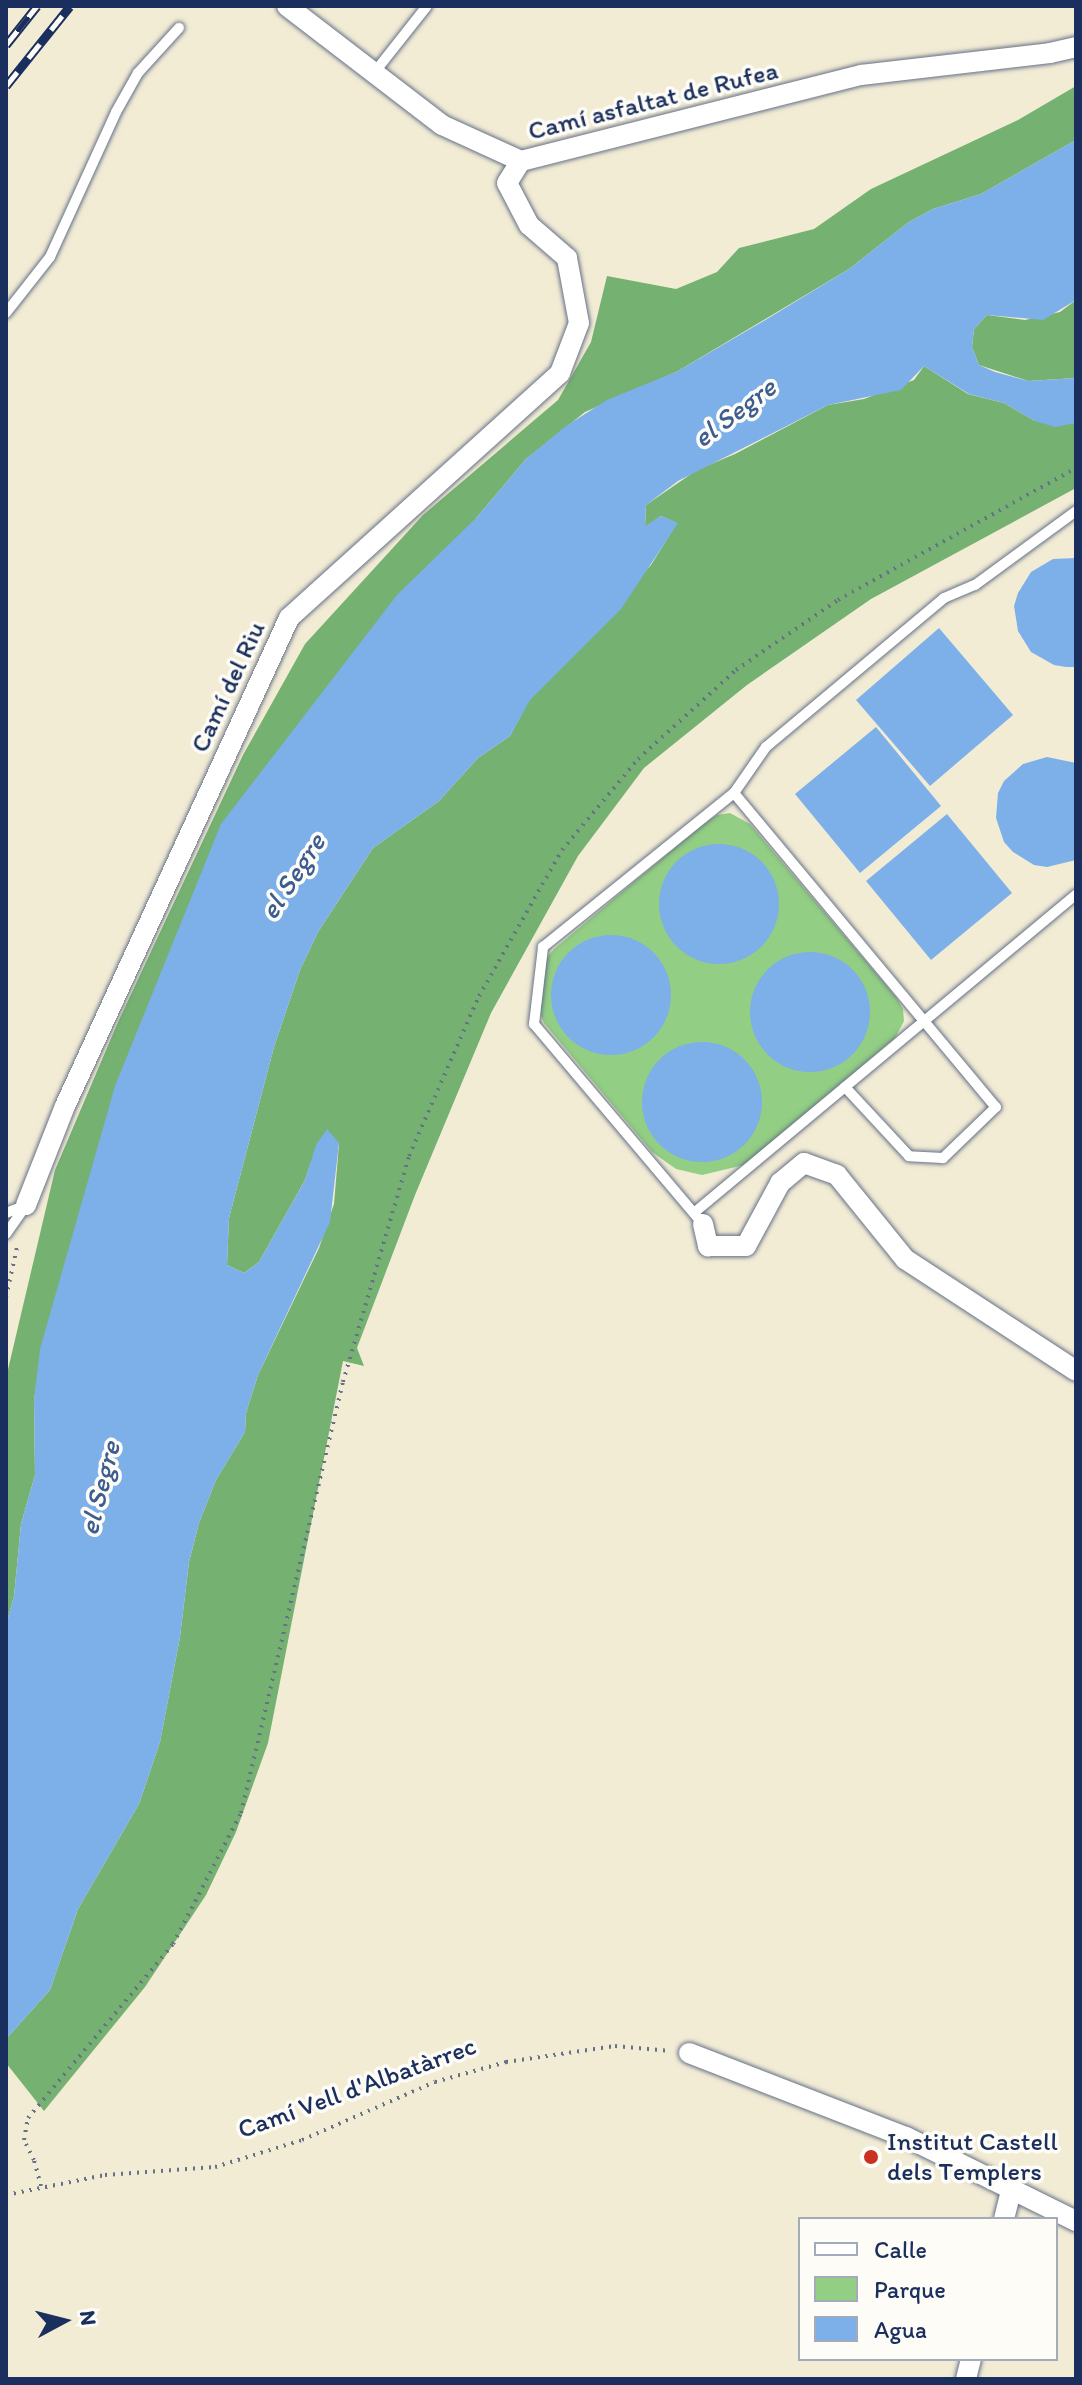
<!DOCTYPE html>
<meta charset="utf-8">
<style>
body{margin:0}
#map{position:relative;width:1082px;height:2385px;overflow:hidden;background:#f2ecd5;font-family:Itim,sans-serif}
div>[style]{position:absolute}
.green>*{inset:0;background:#92ce83}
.forest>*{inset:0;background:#75b171}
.water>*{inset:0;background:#7db0e9}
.round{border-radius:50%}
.path>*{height:4px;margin-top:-2px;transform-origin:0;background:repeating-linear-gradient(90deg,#667188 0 2px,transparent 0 8px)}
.roads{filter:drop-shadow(0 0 2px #667188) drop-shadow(0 0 2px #667188)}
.service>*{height:10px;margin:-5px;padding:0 5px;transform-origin:5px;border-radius:5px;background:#fff}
.minor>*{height:20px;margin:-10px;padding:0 10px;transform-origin:10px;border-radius:10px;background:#fff}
.rail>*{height:9px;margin-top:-4.5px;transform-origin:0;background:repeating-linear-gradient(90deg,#fdfcf7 0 18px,#1b2f5e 0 36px);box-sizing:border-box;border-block:2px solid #1b2f5e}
.dots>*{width:22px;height:22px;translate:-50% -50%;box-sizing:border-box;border:4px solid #fdfcf7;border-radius:50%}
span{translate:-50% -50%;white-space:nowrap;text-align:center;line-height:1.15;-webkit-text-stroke:7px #fdfcf7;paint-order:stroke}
.street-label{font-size:26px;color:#1b2f5e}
.poi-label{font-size:26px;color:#1b2f5e}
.left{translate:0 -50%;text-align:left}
.water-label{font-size:28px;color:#3d5c8f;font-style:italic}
.frame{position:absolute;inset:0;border:8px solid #1b2f5e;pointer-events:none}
.legend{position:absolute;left:798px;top:2217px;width:260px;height:144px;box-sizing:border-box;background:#fdfcf7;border:2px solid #a3aaba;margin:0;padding:10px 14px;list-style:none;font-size:24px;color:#1b2f5e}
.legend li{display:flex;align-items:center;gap:16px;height:40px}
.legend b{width:40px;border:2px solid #a3aaba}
.north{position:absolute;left:24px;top:2281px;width:80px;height:80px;-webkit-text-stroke:6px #fdfcf7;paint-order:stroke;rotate:83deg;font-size:22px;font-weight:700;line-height:32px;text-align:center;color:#1b2f5e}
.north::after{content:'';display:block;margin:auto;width:28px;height:36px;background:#1b2f5e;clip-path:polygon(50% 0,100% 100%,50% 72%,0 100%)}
</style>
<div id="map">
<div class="green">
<i style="clip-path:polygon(730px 813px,750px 824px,896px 997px,903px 1009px,904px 1021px,895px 1038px,744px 1165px,702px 1175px,676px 1169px,652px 1152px,544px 1023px,538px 1008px,543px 962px,554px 949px,702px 825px,717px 815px)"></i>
</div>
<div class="forest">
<i style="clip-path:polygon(1076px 86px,1076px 140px,981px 194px,933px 209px,909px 222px,849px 269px,678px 371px,585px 412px,526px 459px,477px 517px,38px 1376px,34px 1400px,35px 1475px,21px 1524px,14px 1596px,6px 1625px,6px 1378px,55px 1170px,118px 1022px,243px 755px,305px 644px,423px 515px,558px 400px,591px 342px,607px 276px,676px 289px,717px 272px,739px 248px,814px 229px,871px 189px,1018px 120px)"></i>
<i style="clip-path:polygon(1076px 300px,1076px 378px,1028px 381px,979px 365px,972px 347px,974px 329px,987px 315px,1025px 320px,1060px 312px)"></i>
<i style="clip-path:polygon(924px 366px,968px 394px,1004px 403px,1035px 421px,1076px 423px,1076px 488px,871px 599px,747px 685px,644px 768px,578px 856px,491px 1013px,415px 1195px,357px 1348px,364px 1366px,343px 1361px,268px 1743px,236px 1832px,206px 1895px,145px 1987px,44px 2111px,6px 2063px,6px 2039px,50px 1990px,78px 1909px,139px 1804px,160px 1742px,180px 1637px,189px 1562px,199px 1523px,216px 1480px,245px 1432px,246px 1413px,258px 1375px,319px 1248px,334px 1204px,339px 1144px,311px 1162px,305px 1180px,259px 1262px,244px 1273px,227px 1265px,229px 1218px,274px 1047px,300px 970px,318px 932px,373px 848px,439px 801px,478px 758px,510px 736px,529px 700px,651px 565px,677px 523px,661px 516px,645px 527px,646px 505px,697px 470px,735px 454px,828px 405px,864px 399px,914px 380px)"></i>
</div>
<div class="water">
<i style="clip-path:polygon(1076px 140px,1076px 300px,1043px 320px,987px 315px,974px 329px,972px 347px,979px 365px,995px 372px,1028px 381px,1076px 378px,1076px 423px,1055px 427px,1035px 421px,1004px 403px,969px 394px,924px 366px,901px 390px,828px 405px,678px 481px,646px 505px,645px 526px,661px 516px,678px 523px,621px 609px,530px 700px,510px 736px,478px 758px,439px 801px,373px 848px,318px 932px,300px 970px,274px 1047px,229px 1218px,227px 1265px,244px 1273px,259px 1262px,305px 1180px,316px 1145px,327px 1129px,339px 1143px,330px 1222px,258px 1375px,246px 1413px,245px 1432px,216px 1480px,199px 1523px,189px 1562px,180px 1637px,160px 1742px,139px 1804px,78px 1909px,50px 1990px,6px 2039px,6px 1625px,14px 1596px,21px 1524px,35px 1475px,34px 1400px,40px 1349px,115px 1086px,221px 824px,397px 595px,477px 517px,526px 459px,566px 426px,607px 400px,678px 371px,767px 319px,849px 269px,909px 222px,933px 209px,981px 194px)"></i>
<i style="clip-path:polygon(1076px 558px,1076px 667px,1066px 667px,1054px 665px,1031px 652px,1018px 631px,1014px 606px,1018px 593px,1031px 572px,1053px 559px)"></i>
<i style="clip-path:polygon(939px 628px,1013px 715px,930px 786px,856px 700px)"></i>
<i style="clip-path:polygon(876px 727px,941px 806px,860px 873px,795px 794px)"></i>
<i style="clip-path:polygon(1047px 757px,1076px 763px,1076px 860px,1047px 867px,1034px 865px,1013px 852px,1004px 842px,996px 818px,998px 793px,1004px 781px,1023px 764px)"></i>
<i style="clip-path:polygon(947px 814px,1012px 893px,931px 960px,866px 881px)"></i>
<i class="round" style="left:659px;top:844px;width:120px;height:120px"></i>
<i class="round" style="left:551px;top:935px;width:120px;height:120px"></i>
<i class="round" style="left:750px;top:952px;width:120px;height:120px"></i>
<i class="round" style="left:642px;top:1042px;width:120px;height:120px"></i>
</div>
<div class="path">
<i style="left:6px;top:1297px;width:55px;rotate:-77.5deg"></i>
<i style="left:41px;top:2186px;width:27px;rotate:-105deg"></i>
<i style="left:34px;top:2160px;width:22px;rotate:-117deg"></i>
<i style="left:24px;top:2140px;width:22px;rotate:-80deg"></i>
<i style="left:28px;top:2118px;width:226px;rotate:-50.2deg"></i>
<i style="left:173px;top:1944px;width:148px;rotate:-62.6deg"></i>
<i style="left:241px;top:1813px;width:443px;rotate:-76.7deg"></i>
<i style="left:343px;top:1382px;width:235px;rotate:-73.7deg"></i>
<i style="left:409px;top:1156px;width:175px;rotate:-66.4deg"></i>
<i style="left:479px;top:996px;width:168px;rotate:-60.4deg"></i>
<i style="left:562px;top:850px;width:119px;rotate:-50.1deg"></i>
<i style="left:638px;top:759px;width:132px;rotate:-42.2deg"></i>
<i style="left:736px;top:670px;width:124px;rotate:-34.5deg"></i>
<i style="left:838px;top:600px;width:272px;rotate:-29deg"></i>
<i style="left:6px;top:2195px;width:101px;rotate:-11.4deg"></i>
<i style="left:105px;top:2175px;width:110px;rotate:-4.2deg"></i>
<i style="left:215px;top:2167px;width:91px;rotate:-17.2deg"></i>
<i style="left:302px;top:2140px;width:145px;rotate:-23.6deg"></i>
<i style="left:435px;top:2082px;width:74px;rotate:-15.7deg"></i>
<i style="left:506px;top:2062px;width:110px;rotate:-8.4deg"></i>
<i style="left:615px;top:2046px;width:56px;rotate:5.1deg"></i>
</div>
<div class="roads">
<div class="service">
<i style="left:374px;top:73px;width:85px;rotate:-51.7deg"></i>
<i style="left:6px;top:313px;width:71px;rotate:-51.8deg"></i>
<i style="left:50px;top:257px;width:159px;rotate:-65.5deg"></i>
<i style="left:116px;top:112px;width:45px;rotate:-60.6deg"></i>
<i style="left:138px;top:73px;width:61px;rotate:-47.7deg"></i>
<i style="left:734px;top:793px;width:409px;rotate:50.2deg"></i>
<i style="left:996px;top:1107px;width:74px;rotate:136.1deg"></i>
<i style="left:943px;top:1158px;width:34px;rotate:-177deg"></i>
<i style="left:909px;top:1156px;width:94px;rotate:-132.8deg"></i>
<i style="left:695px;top:1212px;width:496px;rotate:-39.8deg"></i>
<i style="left:6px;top:1213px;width:19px;rotate:-21deg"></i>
<i style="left:703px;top:1224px;width:262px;rotate:-130.2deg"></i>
<i style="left:534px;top:1024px;width:78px;rotate:-83.3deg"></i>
<i style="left:543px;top:947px;width:245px;rotate:-38.9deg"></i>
<i style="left:734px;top:793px;width:56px;rotate:-55.2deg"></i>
<i style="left:766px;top:747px;width:232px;rotate:-39.9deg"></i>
<i style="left:944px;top:598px;width:34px;rotate:-23deg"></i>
<i style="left:975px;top:585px;width:125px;rotate:-36.2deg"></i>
<i style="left:6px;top:1234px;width:35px;rotate:-55deg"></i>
</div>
<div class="minor">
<i style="left:287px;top:6px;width:195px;rotate:37.5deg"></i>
<i style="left:442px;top:125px;width:87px;rotate:24.5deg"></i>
<i style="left:521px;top:161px;width:351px;rotate:-14.2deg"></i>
<i style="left:861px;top:75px;width:190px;rotate:-6.6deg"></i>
<i style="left:1050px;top:53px;width:27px;rotate:-13deg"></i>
<i style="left:26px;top:1205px;width:106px;rotate:-68.5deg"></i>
<i style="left:65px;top:1106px;width:537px;rotate:-65.34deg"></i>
<i style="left:289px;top:618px;width:365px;rotate:-42.1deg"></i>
<i style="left:560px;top:373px;width:53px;rotate:-69.2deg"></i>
<i style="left:579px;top:323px;width:66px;rotate:-100.5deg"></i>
<i style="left:567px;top:258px;width:50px;rotate:-139deg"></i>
<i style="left:529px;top:225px;width:47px;rotate:-117.6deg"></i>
<i style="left:507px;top:183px;width:26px;rotate:-58deg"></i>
<i style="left:703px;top:1224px;width:23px;rotate:77deg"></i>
<i style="left:708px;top:1246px;width:38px"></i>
<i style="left:746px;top:1246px;width:72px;rotate:-61.6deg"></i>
<i style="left:780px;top:1183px;width:31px;rotate:-40deg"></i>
<i style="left:804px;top:1163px;width:35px;rotate:20deg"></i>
<i style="left:837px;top:1175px;width:108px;rotate:51deg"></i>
<i style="left:905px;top:1259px;width:204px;rotate:33.2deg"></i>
<i style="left:689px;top:2053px;width:233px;rotate:21.2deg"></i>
<i style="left:906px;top:2137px;width:190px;rotate:26.3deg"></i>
<i style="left:1004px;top:2219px;width:33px;rotate:-76deg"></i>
<i style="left:966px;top:2379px;width:21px;rotate:-76deg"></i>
</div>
</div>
<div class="rail">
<i style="left:6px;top:45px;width:50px;rotate:-51.5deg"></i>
<i style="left:6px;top:86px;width:102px;rotate:-51.3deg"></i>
</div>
<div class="dots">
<i style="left:871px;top:2157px;background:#c8321e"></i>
</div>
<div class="street-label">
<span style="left:653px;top:101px;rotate:-14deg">Camí asfaltat de Rufea</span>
<span style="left:228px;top:687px;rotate:-65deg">Camí del Riu</span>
<span style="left:357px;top:2088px;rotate:-20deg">Camí Vell d'Albatàrrec</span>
</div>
<div class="poi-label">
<span class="left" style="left:887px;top:2157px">Institut Castell<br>dels Templers</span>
</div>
<div class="water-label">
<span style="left:734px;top:412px;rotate:-37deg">el Segre</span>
<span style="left:292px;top:876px;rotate:-57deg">el Segre</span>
<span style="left:99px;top:1488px;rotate:-76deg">el Segre</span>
</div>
<div class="frame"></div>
<ul class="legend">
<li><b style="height:10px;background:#fff"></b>Calle</li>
<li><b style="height:22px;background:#92ce83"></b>Parque</li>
<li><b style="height:22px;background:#7db0e9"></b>Agua</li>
</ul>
<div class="north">N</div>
</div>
